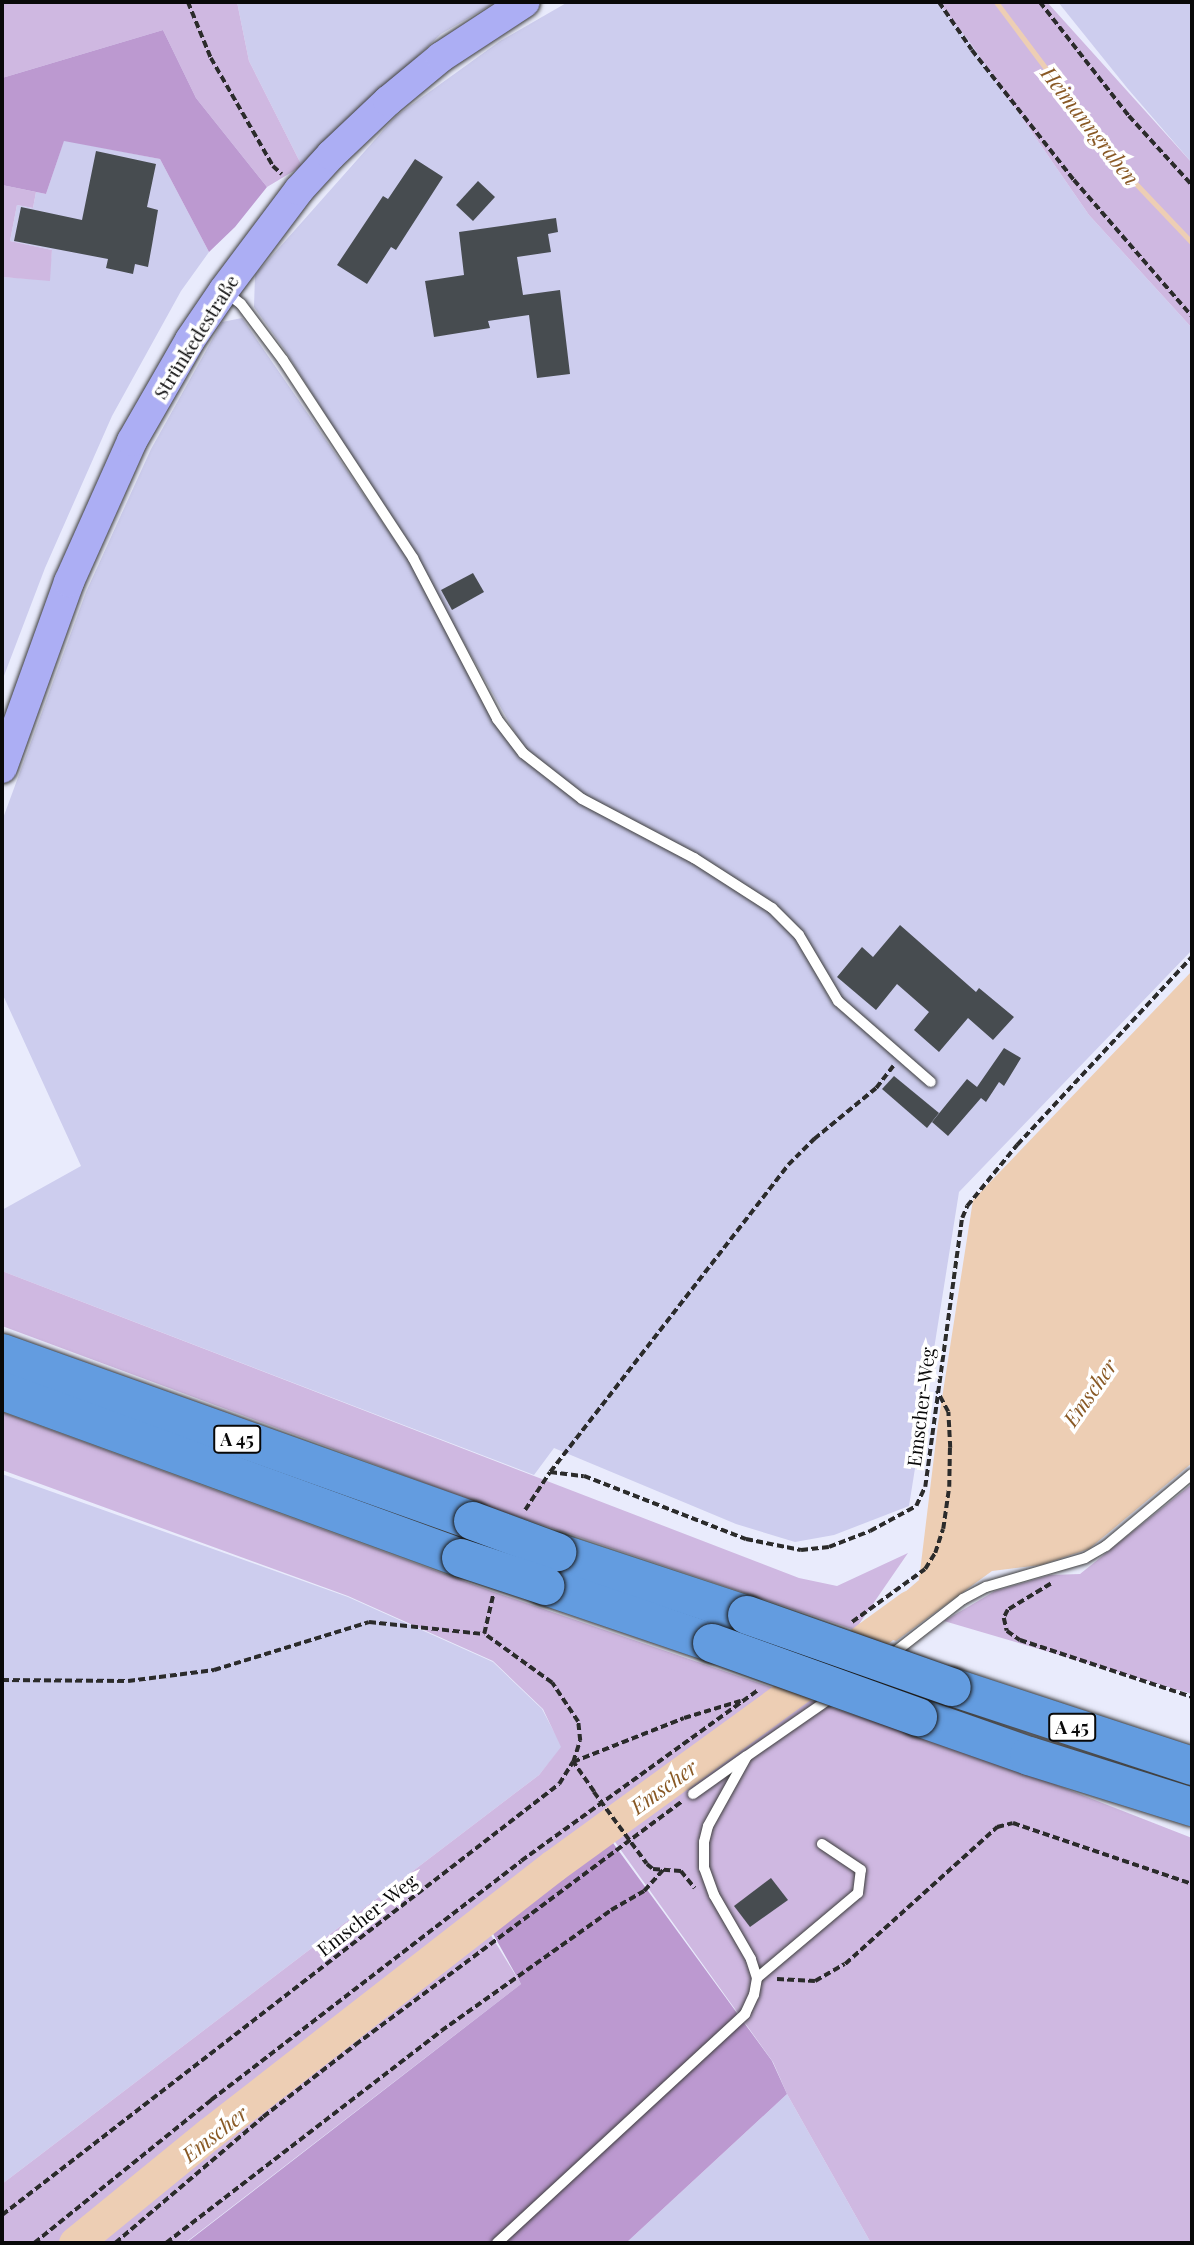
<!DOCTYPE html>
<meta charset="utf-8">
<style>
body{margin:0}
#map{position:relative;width:1194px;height:2245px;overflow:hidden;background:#e9ebfc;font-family:"Playfair Display",serif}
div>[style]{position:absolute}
.farmland>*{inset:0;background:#cdcdee}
.green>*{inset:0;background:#cfb8e1}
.forest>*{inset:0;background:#bc99d0}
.water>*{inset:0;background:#edceb4}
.stream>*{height:5px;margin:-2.5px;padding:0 2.5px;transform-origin:2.5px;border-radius:2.5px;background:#edceb4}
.river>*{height:33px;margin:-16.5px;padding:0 16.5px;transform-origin:16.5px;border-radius:16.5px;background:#edceb4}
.building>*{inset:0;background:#474c50}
.path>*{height:3.5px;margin-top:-1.75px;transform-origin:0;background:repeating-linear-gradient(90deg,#2b2b2b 0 7px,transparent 0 10.5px)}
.roads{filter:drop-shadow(0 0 2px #3c3c3c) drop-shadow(0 0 2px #3c3c3c)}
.service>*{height:10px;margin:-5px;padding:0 5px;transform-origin:5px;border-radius:5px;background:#fff}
.secondary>*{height:30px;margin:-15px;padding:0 15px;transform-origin:15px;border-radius:15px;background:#acaef4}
.motorway>*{height:38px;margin:-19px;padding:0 19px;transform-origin:19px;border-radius:19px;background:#639ce0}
.path-bridge>*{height:3.5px;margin-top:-1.75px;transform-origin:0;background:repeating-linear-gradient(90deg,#2b2b2b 0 7px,transparent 0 10.5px)}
.bridges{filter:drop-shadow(0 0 2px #1a1a1a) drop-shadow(0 0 2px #1a1a1a)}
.motorway-bridge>*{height:38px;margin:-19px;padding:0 19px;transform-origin:19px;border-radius:19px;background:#639ce0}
span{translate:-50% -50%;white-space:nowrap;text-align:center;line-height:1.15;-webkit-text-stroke:7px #fff;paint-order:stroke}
.shield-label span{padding:2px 5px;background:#fff;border:2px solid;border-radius:5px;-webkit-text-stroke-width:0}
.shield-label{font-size:18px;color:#090909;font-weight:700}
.street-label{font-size:19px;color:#090909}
.water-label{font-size:21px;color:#895925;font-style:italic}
.frame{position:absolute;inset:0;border:4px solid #090909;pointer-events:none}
</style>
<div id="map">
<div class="farmland">
<i style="clip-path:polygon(237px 2px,496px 2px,441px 34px,302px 166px,249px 61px)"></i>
<i style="clip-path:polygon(568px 2px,938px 2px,969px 41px,1089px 215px,1192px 328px,1192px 950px,959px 1192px,909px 1506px,834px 1535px,795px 1542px,736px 1524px,554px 1448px,534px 1475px,2px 1271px,2px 1210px,81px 1166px,2px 993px,2px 821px,86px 592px,151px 449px,222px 322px,242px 318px,408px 559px,526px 762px,580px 801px,690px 861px,770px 911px,796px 937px,832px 1003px,839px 996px,776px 907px,585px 796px,530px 759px,415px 557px,284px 349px,254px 307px,255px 275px,396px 116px,500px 41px)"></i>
<i style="clip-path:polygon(1058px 2px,1192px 2px,1192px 163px,1128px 89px)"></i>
<i style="clip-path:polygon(64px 140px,160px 159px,209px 252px,181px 291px,112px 416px,45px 568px,2px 681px,2px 277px,49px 280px,52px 250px,10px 241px,17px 205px,33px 208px,36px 192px,46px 194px)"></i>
<i style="clip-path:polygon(2px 1474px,348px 1597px,493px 1662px,542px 1709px,562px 1747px,539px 1775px,2px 2184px)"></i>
<i style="clip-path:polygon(787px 2094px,871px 2243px,626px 2243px)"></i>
</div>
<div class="green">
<i style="clip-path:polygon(2px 2px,237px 2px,249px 61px,302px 166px,267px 187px,196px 98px,163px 30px,2px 78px)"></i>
<i style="clip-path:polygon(938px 2px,1047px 2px,1192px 163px,1192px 328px,1089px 215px,969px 41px)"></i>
<i style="clip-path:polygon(2px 185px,36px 192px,33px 208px,17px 205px,10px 241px,52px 250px,50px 281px,2px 277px)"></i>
<i style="clip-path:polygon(2px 1271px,799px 1578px,837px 1586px,908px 1553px,855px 1630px,492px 1508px,2px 1326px)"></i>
<i style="clip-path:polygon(2px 1412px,494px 1592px,788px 1693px,633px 1808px,794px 1695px,1013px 1768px,1192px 1838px,1192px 2243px,871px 2243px,787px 2094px,773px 2062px,605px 1828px,481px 1919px,521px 1984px,185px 2243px,2px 2243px,2px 2184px,539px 1775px,561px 1747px,543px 1709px,493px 1661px,348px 1596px,2px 1470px)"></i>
<i style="clip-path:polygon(1192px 1484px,1192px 1694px,944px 1621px,995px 1591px,1050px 1575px,1080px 1574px)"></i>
</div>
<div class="forest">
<i style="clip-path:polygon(163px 30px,196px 98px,267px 187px,235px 227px,209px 252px,160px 159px,64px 141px,46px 194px,2px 185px,2px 78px)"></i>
<i style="clip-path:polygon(605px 1832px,772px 2061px,787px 2094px,626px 2243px,186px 2243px,521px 1984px,487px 1923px)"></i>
</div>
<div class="water">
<i style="clip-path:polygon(1192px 971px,1192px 1463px,1089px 1549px,1041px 1565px,992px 1571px,896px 1641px,862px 1629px,919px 1580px,938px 1424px,973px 1200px)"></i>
</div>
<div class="stream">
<i style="left:996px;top:2px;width:205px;rotate:53.1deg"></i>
<i style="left:1119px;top:166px;width:106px;rotate:46.5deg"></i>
</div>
<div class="river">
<i style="left:75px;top:2243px;width:174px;rotate:-39.2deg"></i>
<i style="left:210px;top:2133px;width:435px;rotate:-37.9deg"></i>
<i style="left:553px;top:1866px;width:442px;rotate:-36deg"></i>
</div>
<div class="building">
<i style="clip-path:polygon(96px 151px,156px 164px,147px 207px,158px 210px,152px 245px,148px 267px,135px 264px,133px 274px,106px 268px,108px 259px,14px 241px,21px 207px,82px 220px)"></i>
<i style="clip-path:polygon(415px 159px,443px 177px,396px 250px,391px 247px,367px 284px,337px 265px,383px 196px,388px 199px)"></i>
<i style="clip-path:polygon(478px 181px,495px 197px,473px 221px,456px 205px)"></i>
<i style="clip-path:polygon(556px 218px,558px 232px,548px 234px,551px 252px,517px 257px,523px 295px,560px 290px,570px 374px,537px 378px,529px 315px,488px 321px,490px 328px,434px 337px,425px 281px,464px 275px,459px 232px)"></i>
<i style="clip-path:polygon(473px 573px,484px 592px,452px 610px,441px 590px)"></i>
<i style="clip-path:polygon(900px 925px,976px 992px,979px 988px,1014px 1017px,993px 1040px,968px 1018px,939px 1052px,914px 1030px,929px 1012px,897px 984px,876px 1010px,837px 977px,862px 947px,873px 957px)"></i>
<i style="clip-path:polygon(1004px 1048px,1021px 1058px,1004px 1086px,999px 1082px,986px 1102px,981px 1098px,948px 1136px,932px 1122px,967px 1079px,977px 1087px)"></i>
<i style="clip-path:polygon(894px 1076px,939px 1113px,927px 1128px,882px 1089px)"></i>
<i style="clip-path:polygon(771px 1878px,788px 1900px,750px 1927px,734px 1906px)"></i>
</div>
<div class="path">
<i style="left:188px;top:2px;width:61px;rotate:67.7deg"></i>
<i style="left:211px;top:58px;width:125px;rotate:60.1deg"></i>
<i style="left:273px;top:166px;width:12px;rotate:42deg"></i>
<i style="left:939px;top:2px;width:58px;rotate:55.5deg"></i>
<i style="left:972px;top:50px;width:165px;rotate:51.9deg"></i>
<i style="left:1074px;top:180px;width:180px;rotate:49.1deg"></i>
<i style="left:1040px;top:2px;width:145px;rotate:52deg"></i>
<i style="left:1129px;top:116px;width:93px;rotate:47.6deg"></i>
<i style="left:550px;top:1472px;width:388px;rotate:-52.2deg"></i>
<i style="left:788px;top:1165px;width:37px;rotate:-45deg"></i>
<i style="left:814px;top:1139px;width:80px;rotate:-39.4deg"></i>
<i style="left:876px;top:1088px;width:28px;rotate:-52deg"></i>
<i style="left:525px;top:1510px;width:45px;rotate:-56.7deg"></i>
<i style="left:550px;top:1472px;width:34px;rotate:7deg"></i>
<i style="left:584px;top:1476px;width:174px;rotate:21.3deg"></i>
<i style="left:746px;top:1539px;width:56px;rotate:11.3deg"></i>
<i style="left:801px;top:1550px;width:28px;rotate:-6deg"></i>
<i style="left:829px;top:1547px;width:44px;rotate:-21.3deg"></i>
<i style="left:870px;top:1531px;width:52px;rotate:-28.5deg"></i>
<i style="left:916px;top:1506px;width:21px;rotate:-65deg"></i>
<i style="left:925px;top:1487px;width:272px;rotate:-82.2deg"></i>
<i style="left:962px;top:1218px;width:13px;rotate:-67deg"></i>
<i style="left:967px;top:1206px;width:79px;rotate:-50.7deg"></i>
<i style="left:1017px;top:1145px;width:257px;rotate:-47.1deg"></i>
<i style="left:1051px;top:1584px;width:50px;rotate:148.8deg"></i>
<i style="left:1008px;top:1610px;width:9px;rotate:117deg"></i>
<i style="left:1004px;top:1618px;width:13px;rotate:77deg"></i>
<i style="left:1007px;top:1631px;width:16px;rotate:35deg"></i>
<i style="left:1020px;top:1640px;width:181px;rotate:18.3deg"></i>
<i style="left:852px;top:1622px;width:90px;rotate:-36deg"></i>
<i style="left:925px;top:1569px;width:19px;rotate:-58deg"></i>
<i style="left:935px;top:1553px;width:25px;rotate:-72deg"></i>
<i style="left:943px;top:1529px;width:42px;rotate:-81.9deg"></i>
<i style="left:949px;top:1487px;width:39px;rotate:-89deg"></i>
<i style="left:950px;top:1448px;width:36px;rotate:-93deg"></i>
<i style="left:948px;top:1412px;width:24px;rotate:-118deg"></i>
<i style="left:2px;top:1680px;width:126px;rotate:0.5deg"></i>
<i style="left:128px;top:1681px;width:87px;rotate:-7.3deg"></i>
<i style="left:214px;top:1670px;width:162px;rotate:-17.2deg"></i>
<i style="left:369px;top:1622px;width:116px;rotate:6deg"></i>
<i style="left:594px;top:1792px;width:37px;rotate:-125deg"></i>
<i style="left:573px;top:1762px;width:119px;rotate:-21.6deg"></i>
<i style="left:684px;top:1718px;width:59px;rotate:-16.9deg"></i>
<i style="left:647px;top:1864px;width:8px;rotate:40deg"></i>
<i style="left:653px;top:1869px;width:28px;rotate:4deg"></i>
<i style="left:681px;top:1871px;width:22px;rotate:51deg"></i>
<i style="left:777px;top:1979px;width:38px;rotate:3deg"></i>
<i style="left:815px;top:1981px;width:34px;rotate:-30deg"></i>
<i style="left:845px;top:1964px;width:205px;rotate:-42deg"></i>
<i style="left:997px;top:1827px;width:16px;rotate:-14deg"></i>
<i style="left:1013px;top:1823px;width:189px;rotate:18.8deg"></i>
<i style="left:2px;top:2215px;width:704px;rotate:-37.73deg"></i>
<i style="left:559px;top:1784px;width:26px;rotate:-58deg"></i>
<i style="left:573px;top:1762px;width:22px;rotate:-72deg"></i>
<i style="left:580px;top:1741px;width:19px;rotate:-96deg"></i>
<i style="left:578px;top:1722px;width:47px;rotate:-123.7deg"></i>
<i style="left:552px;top:1683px;width:84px;rotate:-144.2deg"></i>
<i style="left:484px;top:1634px;width:39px;rotate:-77deg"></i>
<i style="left:34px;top:2243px;width:228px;rotate:-38.9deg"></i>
<i style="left:211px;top:2100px;width:391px;rotate:-37.6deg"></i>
<i style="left:521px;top:1861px;width:292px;rotate:-35.8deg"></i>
<i style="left:115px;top:2243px;width:194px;rotate:-40.4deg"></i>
<i style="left:263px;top:2117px;width:117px;rotate:-38deg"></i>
<i style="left:355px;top:2045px;width:408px;rotate:-36.7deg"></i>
<i style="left:166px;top:2243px;width:347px;rotate:-37.6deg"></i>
<i style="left:441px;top:2031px;width:209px;rotate:-35.4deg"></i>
<i style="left:611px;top:1910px;width:38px;rotate:-30deg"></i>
<i style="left:644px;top:1891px;width:28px;rotate:-48deg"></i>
</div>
<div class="roads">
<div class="service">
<i style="left:224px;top:291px;width:21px;rotate:37deg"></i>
<i style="left:241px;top:304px;width:70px;rotate:53.1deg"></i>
<i style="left:283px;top:360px;width:237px;rotate:56.7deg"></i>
<i style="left:413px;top:558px;width:182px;rotate:62.4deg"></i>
<i style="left:497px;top:719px;width:43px;rotate:52.6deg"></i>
<i style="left:523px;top:753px;width:75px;rotate:37.9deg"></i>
<i style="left:582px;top:799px;width:127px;rotate:27.8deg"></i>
<i style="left:694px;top:858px;width:93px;rotate:32.7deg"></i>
<i style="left:772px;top:908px;width:38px;rotate:45deg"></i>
<i style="left:799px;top:935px;width:77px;rotate:59.4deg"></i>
<i style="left:838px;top:1001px;width:123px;rotate:41.1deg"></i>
<i style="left:891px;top:1655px;width:91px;rotate:-37.9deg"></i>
<i style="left:963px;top:1599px;width:26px;rotate:-28deg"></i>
<i style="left:986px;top:1587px;width:103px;rotate:-16.3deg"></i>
<i style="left:1085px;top:1558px;width:24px;rotate:-30deg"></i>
<i style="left:1106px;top:1546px;width:112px;rotate:-39.9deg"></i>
<i style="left:693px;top:1794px;width:64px;rotate:-35.4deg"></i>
<i style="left:757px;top:1978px;width:132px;rotate:-40.1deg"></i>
<i style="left:858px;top:1893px;width:23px;rotate:-83deg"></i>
<i style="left:861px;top:1870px;width:47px;rotate:-146.3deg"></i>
<i style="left:497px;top:2243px;width:338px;rotate:-42.7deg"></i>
<i style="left:745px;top:2014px;width:21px;rotate:-65deg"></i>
<i style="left:754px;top:1995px;width:17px;rotate:-80deg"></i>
<i style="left:757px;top:1978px;width:20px;rotate:-108deg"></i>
<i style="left:751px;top:1959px;width:74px;rotate:-120deg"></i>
<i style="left:714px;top:1895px;width:29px;rotate:-110deg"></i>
<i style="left:704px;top:1868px;width:26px;rotate:-90deg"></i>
<i style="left:704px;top:1842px;width:16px;rotate:-76deg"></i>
<i style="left:708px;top:1826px;width:80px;rotate:-60.9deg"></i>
<i style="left:747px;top:1756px;width:107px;rotate:-34.7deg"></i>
</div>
<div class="secondary">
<i style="left:2px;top:768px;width:198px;rotate:-70.2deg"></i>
<i style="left:69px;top:582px;width:154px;rotate:-65.9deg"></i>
<i style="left:132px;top:441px;width:116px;rotate:-60.1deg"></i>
<i style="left:190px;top:340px;width:60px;rotate:-55.8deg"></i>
<i style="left:224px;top:290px;width:125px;rotate:-53.1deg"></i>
<i style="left:299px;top:190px;width:47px;rotate:-47.6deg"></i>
<i style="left:331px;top:155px;width:79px;rotate:-43.5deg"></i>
<i style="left:388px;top:101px;width:69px;rotate:-39.7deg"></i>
<i style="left:441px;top:57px;width:100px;rotate:-33.2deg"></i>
</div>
<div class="motorway">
<i style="left:2px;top:1353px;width:500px;rotate:19.63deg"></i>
<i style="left:2px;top:1391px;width:488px;rotate:20deg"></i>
<i style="left:557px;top:1552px;width:200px;rotate:18.3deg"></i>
<i style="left:545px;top:1586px;width:176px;rotate:18.8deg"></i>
<i style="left:952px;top:1687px;width:253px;rotate:18.2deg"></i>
<i style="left:918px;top:1717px;width:118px;rotate:19.4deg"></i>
<i style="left:1029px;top:1756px;width:171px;rotate:17.4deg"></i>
</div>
</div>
<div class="path-bridge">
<i style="left:594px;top:1792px;width:89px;rotate:53.6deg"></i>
</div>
<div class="bridges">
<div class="motorway-bridge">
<i style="left:473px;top:1521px;width:90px;rotate:20.3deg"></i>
<i style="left:461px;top:1558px;width:89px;rotate:18.4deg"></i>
<i style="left:747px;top:1615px;width:217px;rotate:19.4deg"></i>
<i style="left:712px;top:1643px;width:219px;rotate:19.8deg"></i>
</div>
</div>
<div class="shield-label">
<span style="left:237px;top:1439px">A 45</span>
<span style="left:1072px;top:1727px">A 45</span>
</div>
<div class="street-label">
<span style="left:196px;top:337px;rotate:-58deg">Strünkedestraße</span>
<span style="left:921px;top:1407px;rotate:-83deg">Emscher-Weg</span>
<span style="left:367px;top:1915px;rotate:-38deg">Emscher-Weg</span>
</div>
<div class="water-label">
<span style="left:1091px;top:125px;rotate:52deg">Heimanngraben</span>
<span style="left:1089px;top:1392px;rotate:-55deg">Emscher</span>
<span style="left:663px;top:1786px;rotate:-36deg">Emscher</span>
<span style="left:214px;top:2133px;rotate:-38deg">Emscher</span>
</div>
<div class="frame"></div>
</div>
